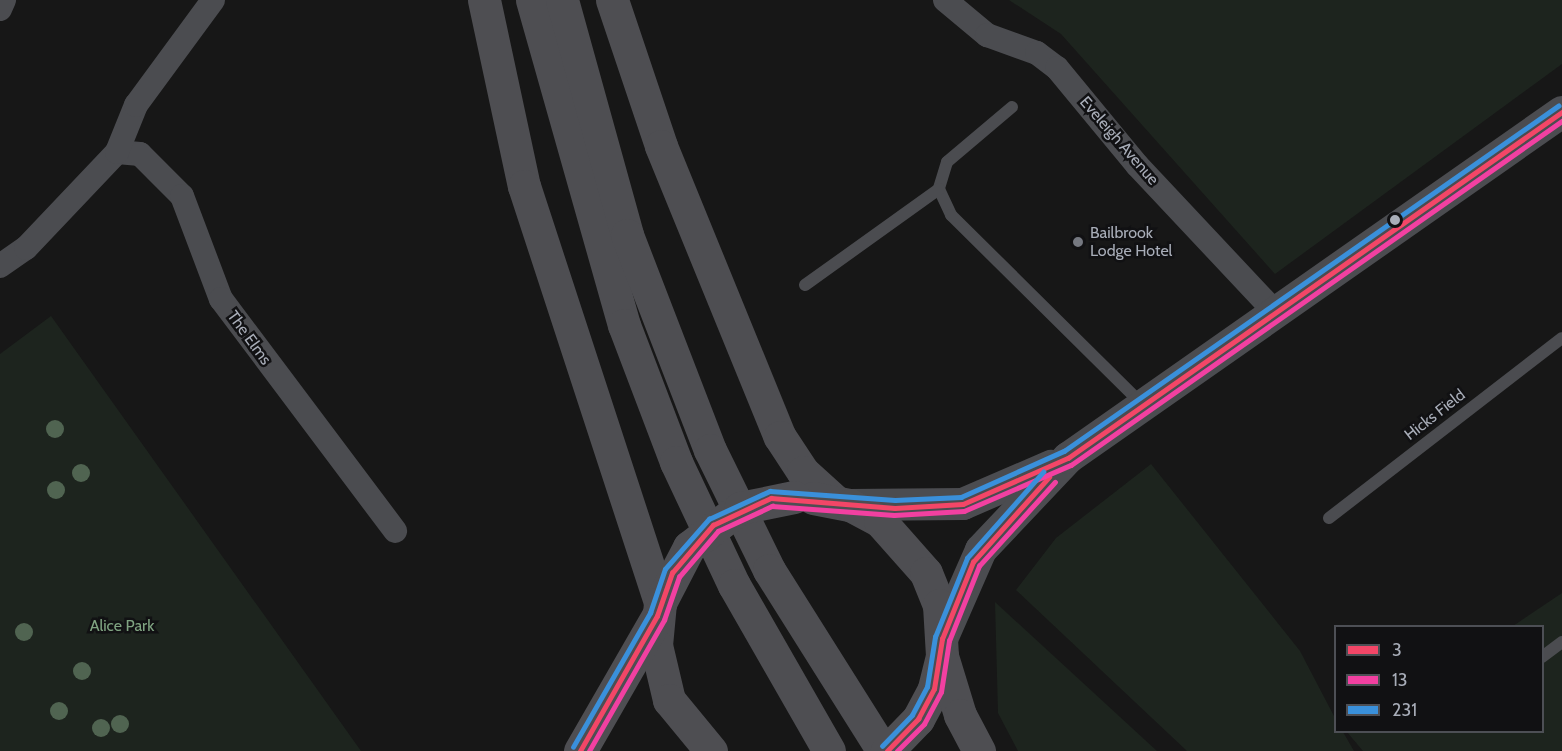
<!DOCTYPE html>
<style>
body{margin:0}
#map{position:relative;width:1562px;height:751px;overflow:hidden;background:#171717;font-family:Cabin,sans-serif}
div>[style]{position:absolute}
.green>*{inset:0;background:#1d241e}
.service>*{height:12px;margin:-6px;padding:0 6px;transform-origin:6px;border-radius:6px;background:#4b4c50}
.minor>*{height:24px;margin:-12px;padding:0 12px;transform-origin:12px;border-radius:12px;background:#4b4c50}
.tertiary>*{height:32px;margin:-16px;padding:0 16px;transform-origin:16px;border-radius:16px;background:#4b4c50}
.trunk>*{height:33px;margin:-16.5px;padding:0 16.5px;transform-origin:16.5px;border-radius:16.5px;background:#4e4e52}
.trunk-bridge>*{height:33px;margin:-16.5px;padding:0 16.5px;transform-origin:16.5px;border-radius:16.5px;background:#4e4e52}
.bus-1>*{height:4.5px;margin:-2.25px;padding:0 2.25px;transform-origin:2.25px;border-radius:2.25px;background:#f34667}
.bus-2>*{height:4.5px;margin:-2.25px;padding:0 2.25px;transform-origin:2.25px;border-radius:2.25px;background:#f240a1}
.bus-3>*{height:4.5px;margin:-2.25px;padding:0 2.25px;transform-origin:2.25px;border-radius:2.25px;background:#3a90db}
.trees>*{width:18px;height:18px;margin:-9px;border-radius:50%;background:#506451}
.dots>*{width:16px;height:16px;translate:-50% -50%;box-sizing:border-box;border:3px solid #111113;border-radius:50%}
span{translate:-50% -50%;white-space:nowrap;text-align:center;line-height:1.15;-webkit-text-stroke:5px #111113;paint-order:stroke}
.street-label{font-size:16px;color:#a8adb8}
.poi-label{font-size:16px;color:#a8adb8}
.left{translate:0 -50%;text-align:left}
.park-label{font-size:16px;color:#7fa381}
.legend{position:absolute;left:1334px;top:625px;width:210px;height:108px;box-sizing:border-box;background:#111113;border:2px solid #4d4f55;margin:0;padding:8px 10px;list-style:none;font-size:18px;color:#a8adb8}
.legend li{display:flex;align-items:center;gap:12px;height:30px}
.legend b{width:30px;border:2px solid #4d4f55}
</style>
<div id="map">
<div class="green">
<i style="clip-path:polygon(1009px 0,1562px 0,1562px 64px,1275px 274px,1061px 34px)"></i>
<i style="clip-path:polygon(51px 316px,361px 751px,0 751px,0 354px)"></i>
<i style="clip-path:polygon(1151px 464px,1300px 651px,1335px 718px,1336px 732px,1343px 732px,1354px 751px,1187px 751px,1016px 590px,1056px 538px)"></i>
<i style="clip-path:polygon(1562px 593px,1562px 751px,1363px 751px,1347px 732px,1542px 732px,1542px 626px,1513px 626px)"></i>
<i style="clip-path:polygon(995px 602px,1157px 751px,1018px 751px,998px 713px)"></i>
</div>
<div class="service">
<i style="left:1012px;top:107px;width:85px;rotate:139.8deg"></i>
<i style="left:947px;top:162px;width:28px;rotate:107deg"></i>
<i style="left:939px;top:189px;width:29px;rotate:65deg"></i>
<i style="left:951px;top:215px;width:269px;rotate:44.7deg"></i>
<i style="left:805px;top:285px;width:165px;rotate:-35.6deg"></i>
<i style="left:1329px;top:518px;width:294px;rotate:-37.7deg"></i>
<i style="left:1542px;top:657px;width:25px;rotate:-37deg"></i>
</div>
<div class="minor">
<i style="left:945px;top:0;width:55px;rotate:39.8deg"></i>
<i style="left:987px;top:35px;width:53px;rotate:19.8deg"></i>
<i style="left:1037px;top:53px;width:25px;rotate:37deg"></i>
<i style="left:1057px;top:68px;width:126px;rotate:50.5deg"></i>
<i style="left:1137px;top:165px;width:200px;rotate:46.8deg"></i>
<i style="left:0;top:9px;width:10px;rotate:-66deg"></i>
<i style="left:117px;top:152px;width:23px;rotate:5deg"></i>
<i style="left:140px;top:154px;width:59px;rotate:45deg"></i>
<i style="left:182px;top:196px;width:110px;rotate:69.3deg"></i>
<i style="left:221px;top:299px;width:290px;rotate:53.1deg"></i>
<i style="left:0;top:266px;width:32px;rotate:-35deg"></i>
<i style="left:26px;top:248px;width:132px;rotate:-46.5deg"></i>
<i style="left:117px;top:152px;width:51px;rotate:-68deg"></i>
<i style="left:136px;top:105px;width:130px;rotate:-53.7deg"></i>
</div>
<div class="tertiary">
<i style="left:850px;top:505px;width:113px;rotate:-0.5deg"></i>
<i style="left:963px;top:504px;width:96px;rotate:-23.4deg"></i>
<i style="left:942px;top:639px;width:97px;rotate:-66.3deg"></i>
<i style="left:981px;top:550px;width:127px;rotate:-46.6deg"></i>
<i style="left:1068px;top:458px;width:603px;rotate:-35.01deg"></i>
</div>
<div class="trunk">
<i style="left:484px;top:0;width:190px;rotate:77.9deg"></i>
<i style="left:524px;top:186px;width:439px;rotate:71.9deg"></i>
<i style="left:532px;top:0;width:338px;rotate:74.2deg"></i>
<i style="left:624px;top:325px;width:147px;rotate:69.2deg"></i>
<i style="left:676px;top:462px;width:136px;rotate:64.8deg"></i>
<i style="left:734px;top:585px;width:191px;rotate:60.2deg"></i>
<i style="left:562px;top:0;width:244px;rotate:74.5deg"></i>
<i style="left:627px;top:235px;width:230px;rotate:68.9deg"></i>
<i style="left:710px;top:450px;width:134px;rotate:63.8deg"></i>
<i style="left:769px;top:570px;width:214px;rotate:57.8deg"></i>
<i style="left:612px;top:0;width:154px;rotate:71.4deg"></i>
<i style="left:661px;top:146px;width:314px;rotate:67.8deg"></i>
<i style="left:780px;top:437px;width:42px;rotate:56.7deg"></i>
<i style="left:803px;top:472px;width:42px;rotate:42.1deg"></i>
<i style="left:813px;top:498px;width:38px;rotate:11deg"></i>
<i style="left:850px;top:505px;width:34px;rotate:28deg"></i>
<i style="left:880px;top:521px;width:69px;rotate:48.5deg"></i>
<i style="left:926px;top:573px;width:35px;rotate:68deg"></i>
<i style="left:939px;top:605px;width:51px;rotate:86.6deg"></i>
<i style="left:942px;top:656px;width:34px;rotate:104deg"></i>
<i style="left:934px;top:689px;width:34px;rotate:118deg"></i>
<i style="left:918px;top:719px;width:45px;rotate:134.1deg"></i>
<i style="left:689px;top:547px;width:63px;rotate:117.4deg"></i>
<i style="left:660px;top:603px;width:42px;rotate:95.4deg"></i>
<i style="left:656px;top:645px;width:57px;rotate:76.7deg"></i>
<i style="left:669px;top:700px;width:66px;rotate:50.5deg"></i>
<i style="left:942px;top:656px;width:62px;rotate:73deg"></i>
<i style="left:960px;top:715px;width:41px;rotate:62.2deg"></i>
<i style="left:580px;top:751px;width:155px;rotate:-60.1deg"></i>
</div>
<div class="trunk-bridge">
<i style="left:689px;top:547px;width:64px;rotate:-37.4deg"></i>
<i style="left:740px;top:508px;width:55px;rotate:-11.5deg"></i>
</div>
<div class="bus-1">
<i style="left:580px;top:751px;width:155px;rotate:-60.3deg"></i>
<i style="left:657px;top:616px;width:46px;rotate:-70.8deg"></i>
<i style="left:672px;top:573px;width:63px;rotate:-49.5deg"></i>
<i style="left:713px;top:525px;width:64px;rotate:-25deg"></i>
<i style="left:771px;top:498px;width:124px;rotate:4.6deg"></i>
<i style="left:895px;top:508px;width:68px;rotate:-3.4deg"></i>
<i style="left:963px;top:504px;width:115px;rotate:-23.7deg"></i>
<i style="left:1068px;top:458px;width:603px;rotate:-35.01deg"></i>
<i style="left:887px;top:751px;width:45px;rotate:-45.9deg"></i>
<i style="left:918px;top:719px;width:34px;rotate:-62deg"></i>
<i style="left:934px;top:689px;width:51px;rotate:-80.9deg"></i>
<i style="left:942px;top:639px;width:83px;rotate:-68.1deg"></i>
<i style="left:973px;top:562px;width:114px;rotate:-48.2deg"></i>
</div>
<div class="bus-2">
<i style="left:589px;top:751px;width:151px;rotate:-60.2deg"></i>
<i style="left:664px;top:620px;width:46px;rotate:-70.8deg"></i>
<i style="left:679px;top:577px;width:60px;rotate:-49.7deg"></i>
<i style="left:718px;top:531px;width:60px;rotate:-24.8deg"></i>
<i style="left:772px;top:506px;width:122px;rotate:4.2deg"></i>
<i style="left:894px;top:515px;width:70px;rotate:-3.3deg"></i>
<i style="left:964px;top:511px;width:116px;rotate:-23.3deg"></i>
<i style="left:1071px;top:465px;width:600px;rotate:-35.02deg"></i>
<i style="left:897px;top:751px;width:38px;rotate:-45deg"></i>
<i style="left:924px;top:724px;width:36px;rotate:-62deg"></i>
<i style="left:941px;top:692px;width:52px;rotate:-81.1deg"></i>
<i style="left:949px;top:641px;width:81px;rotate:-68.2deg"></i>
<i style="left:979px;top:566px;width:113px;rotate:-47.9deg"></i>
</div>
<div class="bus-3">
<i style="left:882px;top:746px;width:43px;rotate:-45.9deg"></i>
<i style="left:912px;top:715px;width:32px;rotate:-62deg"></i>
<i style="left:927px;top:687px;width:51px;rotate:-80.9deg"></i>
<i style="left:935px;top:637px;width:85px;rotate:-67.9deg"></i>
<i style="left:967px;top:558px;width:115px;rotate:-48.5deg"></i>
<i style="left:573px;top:747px;width:155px;rotate:-60.1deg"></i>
<i style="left:650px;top:613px;width:46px;rotate:-71.2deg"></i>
<i style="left:665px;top:569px;width:67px;rotate:-48.7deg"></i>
<i style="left:709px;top:519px;width:67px;rotate:-24.7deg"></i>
<i style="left:770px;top:491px;width:125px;rotate:4.1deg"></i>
<i style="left:895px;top:500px;width:66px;rotate:-2.6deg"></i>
<i style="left:961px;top:497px;width:113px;rotate:-24.1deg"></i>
<i style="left:1064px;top:451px;width:603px;rotate:-34.93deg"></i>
</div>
<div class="trees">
<i style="left:55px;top:429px"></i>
<i style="left:81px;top:473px"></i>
<i style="left:56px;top:490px"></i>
<i style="left:24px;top:632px"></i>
<i style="left:82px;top:671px"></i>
<i style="left:59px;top:711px"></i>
<i style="left:120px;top:724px"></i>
<i style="left:101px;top:728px"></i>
</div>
<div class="dots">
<i style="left:1395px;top:220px;background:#a8adb8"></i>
<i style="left:1078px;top:242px;background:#757880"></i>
</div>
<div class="street-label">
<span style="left:1119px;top:141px;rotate:49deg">Eveleigh Avenue</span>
<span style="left:249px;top:338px;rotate:54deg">The Elms</span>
<span style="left:1435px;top:415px;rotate:-38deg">Hicks Field</span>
</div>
<div class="poi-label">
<span class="left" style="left:1090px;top:242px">Bailbrook<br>Lodge Hotel</span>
</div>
<div class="park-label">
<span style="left:122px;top:626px">Alice Park</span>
</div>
<ul class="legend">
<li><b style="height:8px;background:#f34667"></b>3</li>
<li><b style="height:8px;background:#f240a1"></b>13</li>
<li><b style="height:8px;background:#3a90db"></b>231</li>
</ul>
</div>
